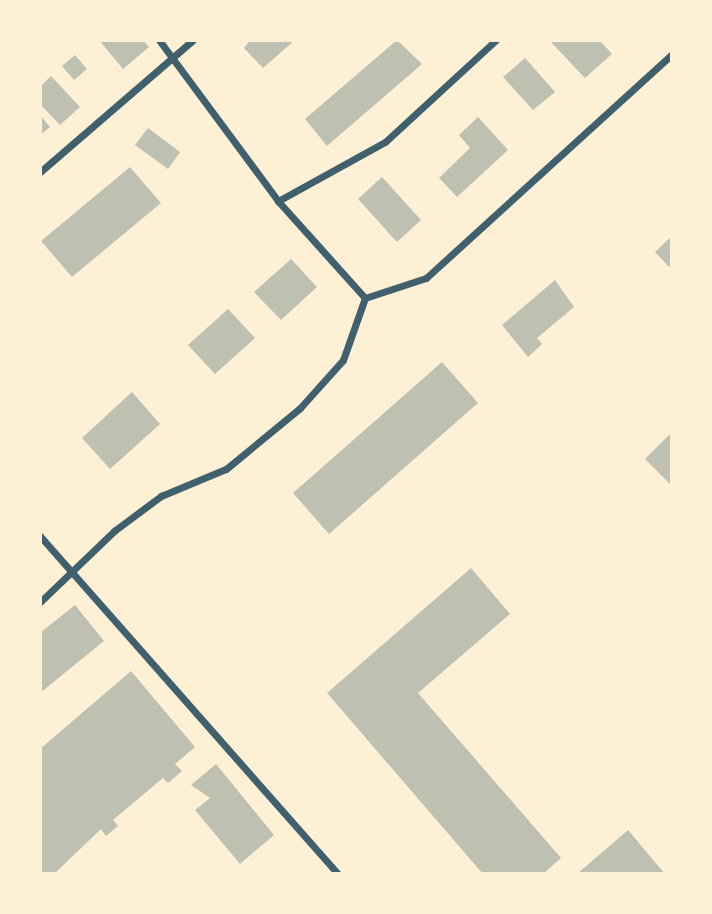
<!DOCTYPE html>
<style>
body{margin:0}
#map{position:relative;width:712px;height:914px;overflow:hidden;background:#fdf0d5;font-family:"Fira Sans",sans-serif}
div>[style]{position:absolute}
.building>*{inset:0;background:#bec0b2}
.minor>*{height:7px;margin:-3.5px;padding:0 3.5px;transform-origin:3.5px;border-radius:3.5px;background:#3f606c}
span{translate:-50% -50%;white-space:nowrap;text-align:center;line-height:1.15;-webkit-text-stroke:5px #fdf0d5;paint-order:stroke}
.frame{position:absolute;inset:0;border:42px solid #fdf0d5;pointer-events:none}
</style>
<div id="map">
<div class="building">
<i style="clip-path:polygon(99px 40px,143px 40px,149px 47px,123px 69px)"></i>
<i style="clip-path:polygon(250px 40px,295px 40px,263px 68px,244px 48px)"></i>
<i style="clip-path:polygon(397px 40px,422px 64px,327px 146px,305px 119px)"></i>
<i style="clip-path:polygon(549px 40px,599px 40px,612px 54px,585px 78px)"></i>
<i style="clip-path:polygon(75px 55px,87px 69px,74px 80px,62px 66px)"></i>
<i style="clip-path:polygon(525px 58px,555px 92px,533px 110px,503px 77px)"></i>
<i style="clip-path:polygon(51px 76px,80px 107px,60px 125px,40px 104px,40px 87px)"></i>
<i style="clip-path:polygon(40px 115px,50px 127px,40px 135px)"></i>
<i style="clip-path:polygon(478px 117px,508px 150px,457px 197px,439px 178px,470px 148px,459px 135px)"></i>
<i style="clip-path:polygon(148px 128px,180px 152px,168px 169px,135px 145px)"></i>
<i style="clip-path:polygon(130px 167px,161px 203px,72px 277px,41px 241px)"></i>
<i style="clip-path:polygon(382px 177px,421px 220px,397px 242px,358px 199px)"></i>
<i style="clip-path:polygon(672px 236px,672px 270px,655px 252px)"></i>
<i style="clip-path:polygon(291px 259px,317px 287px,281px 320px,254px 292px)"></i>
<i style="clip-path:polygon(555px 280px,574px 307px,537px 338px,542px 344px,528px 357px,502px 325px)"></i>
<i style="clip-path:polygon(228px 309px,255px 338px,215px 374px,188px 345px)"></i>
<i style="clip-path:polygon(442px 362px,478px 403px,329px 534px,293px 493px)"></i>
<i style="clip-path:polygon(132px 392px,160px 424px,110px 469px,82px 438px)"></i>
<i style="clip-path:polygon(672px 432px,672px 486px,645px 459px)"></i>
<i style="clip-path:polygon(471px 568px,510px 614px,418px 693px,561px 858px,543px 874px,483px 874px,327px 693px)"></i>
<i style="clip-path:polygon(75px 605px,104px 641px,40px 693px,40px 633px)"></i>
<i style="clip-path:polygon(131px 671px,195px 747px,175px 764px,182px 771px,168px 783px,163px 778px,113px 820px,118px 826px,106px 836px,101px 829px,54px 874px,40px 874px,40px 749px)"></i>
<i style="clip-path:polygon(216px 764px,274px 835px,240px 864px,195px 810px,210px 798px,191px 785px)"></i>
<i style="clip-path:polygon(628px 830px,665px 874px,577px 874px)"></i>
</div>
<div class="minor">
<i style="left:159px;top:40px;width:200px;rotate:53.5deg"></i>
<i style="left:278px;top:201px;width:130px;rotate:48.1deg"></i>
<i style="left:40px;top:172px;width:202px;rotate:-40.8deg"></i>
<i style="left:278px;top:201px;width:122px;rotate:-28.9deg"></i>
<i style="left:385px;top:142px;width:151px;rotate:-42.6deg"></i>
<i style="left:365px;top:298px;width:64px;rotate:-18.2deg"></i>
<i style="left:426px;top:278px;width:333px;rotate:-42.3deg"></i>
<i style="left:40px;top:536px;width:451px;rotate:48.6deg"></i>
<i style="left:40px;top:602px;width:103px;rotate:-43.8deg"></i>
<i style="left:114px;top:531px;width:59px;rotate:-36.7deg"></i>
<i style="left:161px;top:496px;width:70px;rotate:-22.6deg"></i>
<i style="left:226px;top:469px;width:96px;rotate:-39.5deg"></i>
<i style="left:300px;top:408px;width:64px;rotate:-48.1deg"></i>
<i style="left:343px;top:360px;width:66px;rotate:-70.5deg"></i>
</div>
<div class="frame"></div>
</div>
